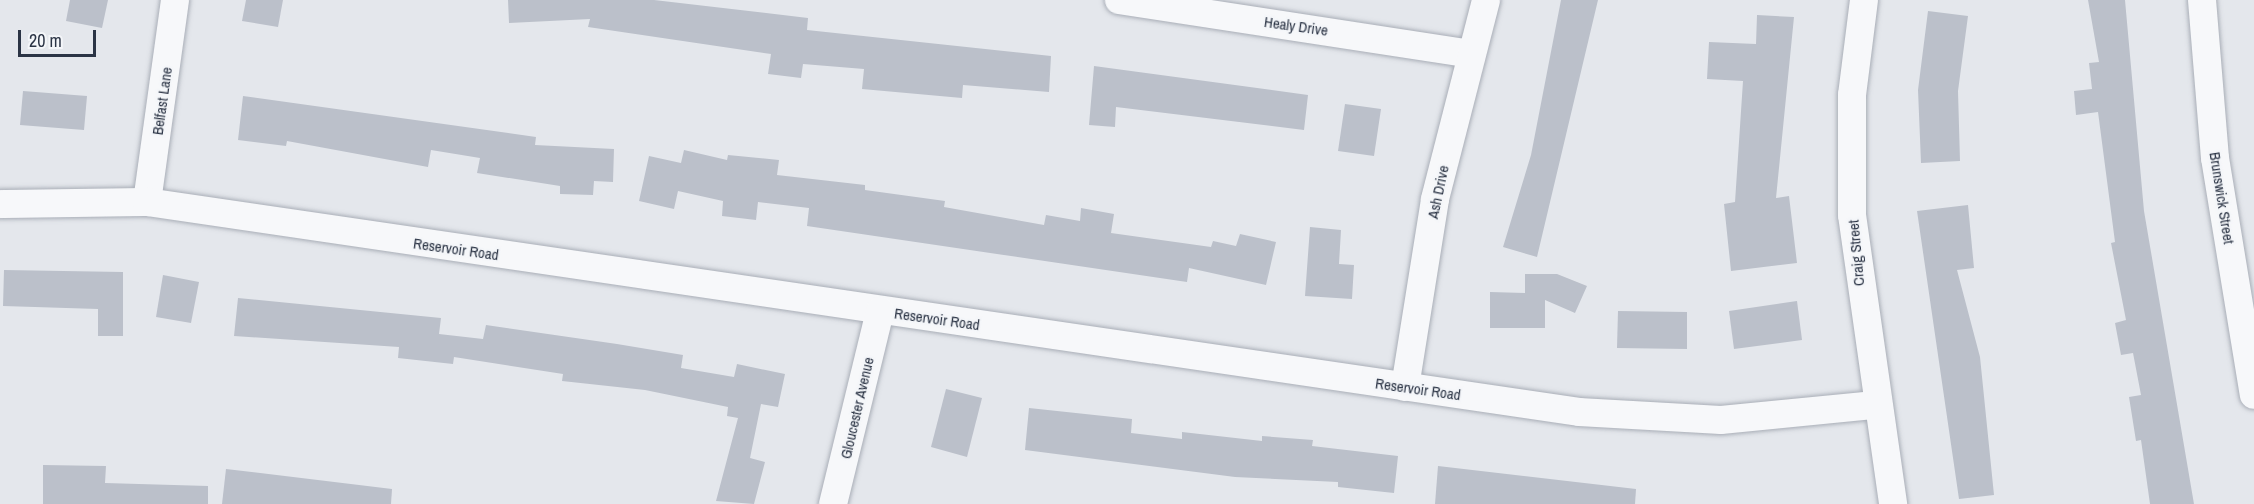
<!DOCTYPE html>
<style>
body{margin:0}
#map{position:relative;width:2254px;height:504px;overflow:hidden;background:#e4e7ec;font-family:"Archivo Narrow",sans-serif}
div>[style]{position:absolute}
.building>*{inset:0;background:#bbc0ca}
.roads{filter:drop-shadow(0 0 2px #a9aeb7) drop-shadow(0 0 2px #a9aeb7)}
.minor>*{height:28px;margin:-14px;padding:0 14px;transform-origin:14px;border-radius:14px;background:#f7f8fa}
span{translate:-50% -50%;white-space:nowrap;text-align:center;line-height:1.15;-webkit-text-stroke:4.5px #f4f6f9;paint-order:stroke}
.street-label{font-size:15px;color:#2b3445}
.scale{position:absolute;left:18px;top:30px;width:78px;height:27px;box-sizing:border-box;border:3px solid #2b3445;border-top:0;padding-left:8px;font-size:18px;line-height:21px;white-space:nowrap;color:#2b3445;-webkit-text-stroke:4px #f4f6f9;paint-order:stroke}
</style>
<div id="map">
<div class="building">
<i style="clip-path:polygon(70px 0,108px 0,102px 28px,66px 21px)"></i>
<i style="clip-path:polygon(246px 0,283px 0,278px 27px,242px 21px)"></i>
<i style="clip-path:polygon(508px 0,654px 0,808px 18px,807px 30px,1051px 56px,1049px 92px,963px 85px,962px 98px,862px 89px,864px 69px,803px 64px,801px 78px,768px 74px,771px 54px,588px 27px,590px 19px,509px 23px)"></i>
<i style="clip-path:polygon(1561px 0,1598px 0,1537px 257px,1503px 247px,1531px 155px)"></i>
<i style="clip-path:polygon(2088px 0,2125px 0,2144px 211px,2194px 504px,2150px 504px,2141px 440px,2136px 441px,2129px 397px,2141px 395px,2133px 353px,2121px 355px,2115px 323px,2126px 320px,2111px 243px,2115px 242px,2098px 112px,2076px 115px,2074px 91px,2092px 89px,2089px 63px,2099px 62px)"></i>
<i style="clip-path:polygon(1928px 11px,1968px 16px,1958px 91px,1960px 161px,1921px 163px,1918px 90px)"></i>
<i style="clip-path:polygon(1757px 15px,1794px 17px,1776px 198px,1789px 196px,1797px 263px,1731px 271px,1724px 204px,1735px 202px,1743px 81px,1707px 79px,1709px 42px,1756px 44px)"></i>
<i style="clip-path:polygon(1094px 66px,1308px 95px,1304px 130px,1116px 107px,1115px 127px,1089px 125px)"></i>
<i style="clip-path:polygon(23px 91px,87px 96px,84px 130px,20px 125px)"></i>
<i style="clip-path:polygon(243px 96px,536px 137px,535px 145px,614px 149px,613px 182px,594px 181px,593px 195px,560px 194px,560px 186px,477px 173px,480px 158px,431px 150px,428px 167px,287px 141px,286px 146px,238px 140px)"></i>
<i style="clip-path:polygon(1345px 104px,1381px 109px,1374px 156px,1338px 151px)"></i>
<i style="clip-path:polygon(684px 150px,727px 160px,728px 155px,779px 160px,777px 175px,865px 185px,865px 190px,945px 201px,944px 207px,1044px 225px,1046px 215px,1080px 221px,1081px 208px,1114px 214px,1111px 233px,1211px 247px,1213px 241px,1236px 246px,1240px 234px,1276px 242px,1266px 285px,1189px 268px,1187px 282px,807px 226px,809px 208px,758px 202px,756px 220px,722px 216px,723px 201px,678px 191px,674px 209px,639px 201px,649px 156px,681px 163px)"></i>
<i style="clip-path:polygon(1968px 205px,1974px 268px,1957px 270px,1980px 357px,1994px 495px,1959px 499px,1917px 211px)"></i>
<i style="clip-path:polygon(1310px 227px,1341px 230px,1339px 264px,1354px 265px,1352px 299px,1305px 296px)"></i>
<i style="clip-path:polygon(4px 270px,123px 272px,123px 336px,98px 336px,98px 309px,3px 306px)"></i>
<i style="clip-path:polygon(1525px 274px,1557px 274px,1587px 286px,1575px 313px,1545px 300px,1545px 328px,1490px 328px,1490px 292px,1525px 293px)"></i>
<i style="clip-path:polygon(163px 275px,199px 282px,191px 323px,156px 317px)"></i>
<i style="clip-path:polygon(238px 298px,441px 318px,439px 334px,483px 339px,486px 325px,617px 344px,683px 355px,681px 368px,734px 377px,737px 364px,785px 374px,778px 407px,761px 404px,750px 458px,765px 462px,754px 504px,716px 501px,738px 418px,727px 416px,728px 407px,645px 390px,562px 381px,563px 374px,454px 357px,453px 364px,398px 358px,399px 347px,234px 336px)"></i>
<i style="clip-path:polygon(1797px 301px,1802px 340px,1734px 349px,1729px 311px)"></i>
<i style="clip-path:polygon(1618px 311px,1687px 312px,1687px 349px,1617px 348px)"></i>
<i style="clip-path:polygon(946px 389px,982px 398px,967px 457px,931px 447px)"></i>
<i style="clip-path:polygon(1029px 408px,1132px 419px,1131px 433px,1182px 439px,1182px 432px,1262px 441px,1262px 436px,1313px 440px,1312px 446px,1398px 456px,1394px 493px,1338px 487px,1338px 482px,1235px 477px,1025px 450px)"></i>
<i style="clip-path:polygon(43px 465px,106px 466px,105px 483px,208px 486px,208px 504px,43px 504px)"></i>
<i style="clip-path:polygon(1438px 466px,1636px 489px,1635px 504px,1435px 504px)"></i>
<i style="clip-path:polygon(226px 469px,392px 489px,391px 504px,222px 504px)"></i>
</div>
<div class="roads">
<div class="minor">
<i style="left:1119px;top:0;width:356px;rotate:8.7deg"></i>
<i style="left:1864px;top:0;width:96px;rotate:97.2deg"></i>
<i style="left:1852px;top:95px;width:120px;rotate:90deg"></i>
<i style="left:1852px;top:215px;width:292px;rotate:81.9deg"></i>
<i style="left:2202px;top:0;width:159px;rotate:85.3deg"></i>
<i style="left:2215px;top:158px;width:240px;rotate:80.7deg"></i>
<i style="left:147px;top:202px;width:204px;rotate:-82.1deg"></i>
<i style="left:0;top:204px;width:147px;rotate:-0.8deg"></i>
<i style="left:147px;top:202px;width:1447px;rotate:8.34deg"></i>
<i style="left:1579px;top:412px;width:142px;rotate:3.2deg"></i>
<i style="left:1721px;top:420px;width:155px;rotate:-5.6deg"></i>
<i style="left:1405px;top:387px;width:190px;rotate:-80.9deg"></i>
<i style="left:1435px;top:199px;width:205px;rotate:-75.6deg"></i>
<i style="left:833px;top:504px;width:199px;rotate:-76.3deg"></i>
</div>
</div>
<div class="street-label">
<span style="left:1296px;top:26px;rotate:8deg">Healy Drive</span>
<span style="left:162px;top:101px;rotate:-82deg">Belfast Lane</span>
<span style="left:1438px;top:192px;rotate:-78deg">Ash Drive</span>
<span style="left:2222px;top:198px;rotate:81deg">Brunswick Street</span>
<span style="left:456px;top:249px;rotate:8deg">Reservoir Road</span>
<span style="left:1856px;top:253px;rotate:-95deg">Craig Street</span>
<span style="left:937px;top:319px;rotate:8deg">Reservoir Road</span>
<span style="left:1418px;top:389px;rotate:8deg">Reservoir Road</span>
<span style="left:857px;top:408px;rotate:-77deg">Gloucester Avenue</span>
</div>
<div class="scale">20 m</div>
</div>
